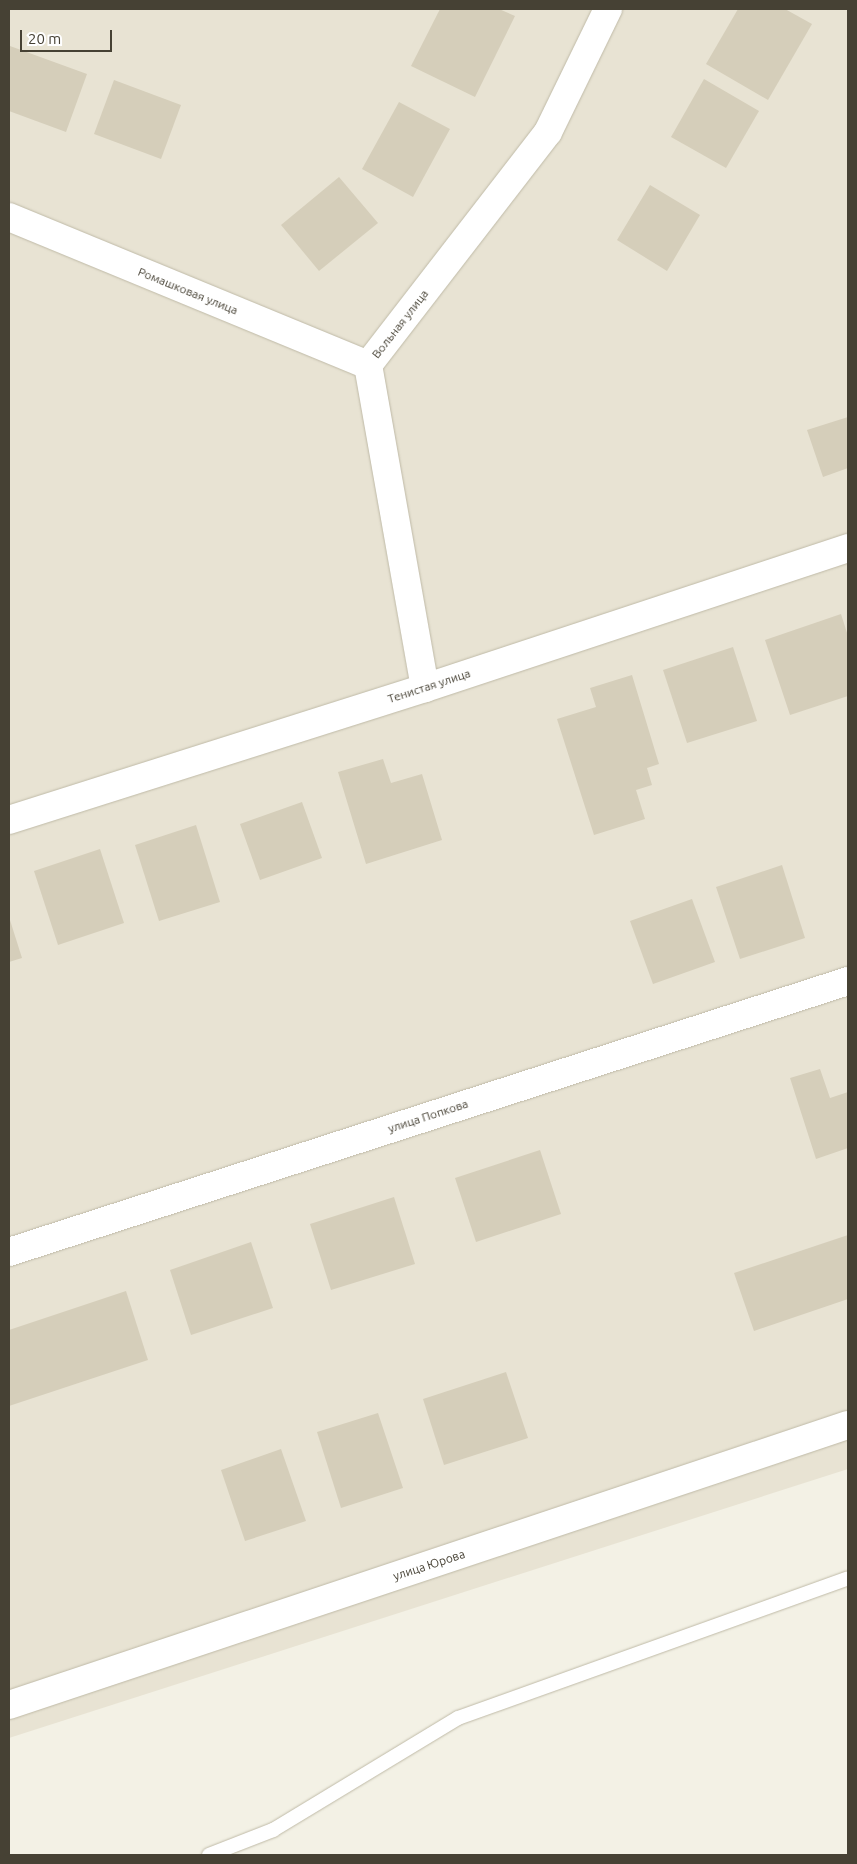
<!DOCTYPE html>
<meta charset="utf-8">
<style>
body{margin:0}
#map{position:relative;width:857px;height:1864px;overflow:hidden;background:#f3f1e5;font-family:Ubuntu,sans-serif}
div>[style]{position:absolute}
.residential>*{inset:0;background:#e8e3d3}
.building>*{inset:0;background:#d5ceba}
.roads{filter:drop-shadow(0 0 1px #bfbaa7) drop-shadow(0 0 1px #bfbaa7)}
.service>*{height:14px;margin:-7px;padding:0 7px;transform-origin:7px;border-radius:7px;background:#fff}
.minor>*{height:28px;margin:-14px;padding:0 14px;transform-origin:14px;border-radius:14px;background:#fff}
span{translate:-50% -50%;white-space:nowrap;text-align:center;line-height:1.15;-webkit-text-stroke:4px #fff;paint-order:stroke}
.street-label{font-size:12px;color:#464134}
.frame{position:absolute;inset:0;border:10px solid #464134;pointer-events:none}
.scale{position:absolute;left:20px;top:30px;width:92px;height:22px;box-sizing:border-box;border:2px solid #464134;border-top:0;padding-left:6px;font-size:15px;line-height:18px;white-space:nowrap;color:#464134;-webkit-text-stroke:4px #fff;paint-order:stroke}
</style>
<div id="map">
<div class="residential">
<i style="clip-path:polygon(9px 9px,848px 9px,848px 1469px,9px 1738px)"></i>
</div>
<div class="building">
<i style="clip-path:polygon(440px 9px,499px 9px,515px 16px,475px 97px,411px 66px)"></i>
<i style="clip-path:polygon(738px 9px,785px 9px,812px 24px,768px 100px,706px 64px)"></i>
<i style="clip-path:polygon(10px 46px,87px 74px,66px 132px,9px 111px)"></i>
<i style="clip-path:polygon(704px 79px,759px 111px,726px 168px,671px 137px)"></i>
<i style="clip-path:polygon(114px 80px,181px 105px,161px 159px,94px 134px)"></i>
<i style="clip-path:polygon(399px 102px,450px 129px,413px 197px,362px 169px)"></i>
<i style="clip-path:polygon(339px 177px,378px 223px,319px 271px,281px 225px)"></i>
<i style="clip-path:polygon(650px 185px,700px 215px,667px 271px,617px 240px)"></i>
<i style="clip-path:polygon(848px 417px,848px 468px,823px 477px,807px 430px)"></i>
<i style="clip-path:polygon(841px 614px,848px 636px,848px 696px,790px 715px,765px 640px)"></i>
<i style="clip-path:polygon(733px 647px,757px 721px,687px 743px,663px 670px)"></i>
<i style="clip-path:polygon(632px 675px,659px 764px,647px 768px,652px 785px,636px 790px,645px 819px,594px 835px,557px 719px,596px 707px,590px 688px)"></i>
<i style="clip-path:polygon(383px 759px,391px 783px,422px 774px,442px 840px,366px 864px,338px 772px)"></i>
<i style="clip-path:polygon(302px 802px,322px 858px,260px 880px,240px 824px)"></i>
<i style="clip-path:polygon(196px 825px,220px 902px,159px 921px,135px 845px)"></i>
<i style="clip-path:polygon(100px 849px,124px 923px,58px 945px,34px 871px)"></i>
<i style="clip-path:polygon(782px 865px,805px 938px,740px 959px,716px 887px)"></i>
<i style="clip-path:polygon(692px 899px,715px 962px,653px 984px,630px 921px)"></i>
<i style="clip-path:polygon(9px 917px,22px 958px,9px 962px)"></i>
<i style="clip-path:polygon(820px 1069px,830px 1098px,848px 1092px,848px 1148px,816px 1159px,790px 1078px)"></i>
<i style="clip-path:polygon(540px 1150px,561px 1214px,476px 1242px,455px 1178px)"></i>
<i style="clip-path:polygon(394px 1197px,415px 1264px,331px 1290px,310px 1224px)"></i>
<i style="clip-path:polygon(848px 1235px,848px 1299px,754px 1331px,734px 1273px)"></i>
<i style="clip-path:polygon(251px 1242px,273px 1308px,191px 1335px,170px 1270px)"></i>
<i style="clip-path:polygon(126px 1291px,148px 1360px,9px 1406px,9px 1330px)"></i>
<i style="clip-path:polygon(506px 1372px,528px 1438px,444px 1465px,423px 1399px)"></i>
<i style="clip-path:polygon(378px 1413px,403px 1488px,341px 1508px,317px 1432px)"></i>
<i style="clip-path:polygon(281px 1449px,306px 1521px,245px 1541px,221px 1470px)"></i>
</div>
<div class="roads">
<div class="service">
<i style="left:209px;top:1855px;width:69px;rotate:-21.3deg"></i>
<i style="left:273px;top:1830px;width:216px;rotate:-31.2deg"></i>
<i style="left:458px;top:1718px;width:414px;rotate:-19.7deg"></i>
</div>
<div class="minor">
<i style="left:9px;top:217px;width:388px;rotate:22.4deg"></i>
<i style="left:425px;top:688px;width:328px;rotate:-100deg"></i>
<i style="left:368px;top:365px;width:294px;rotate:-52.3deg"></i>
<i style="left:548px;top:132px;width:137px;rotate:-64deg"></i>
<i style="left:9px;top:820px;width:436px;rotate:-17.6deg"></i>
<i style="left:425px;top:688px;width:446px;rotate:-18.3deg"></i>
<i style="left:9px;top:1252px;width:882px;rotate:-17.9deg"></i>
<i style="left:9px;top:1705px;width:884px;rotate:-18.46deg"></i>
</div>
</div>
<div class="street-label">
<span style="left:188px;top:291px;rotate:22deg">Ромашковая улица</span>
<span style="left:400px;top:324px;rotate:-52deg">Вольная улица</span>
<span style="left:429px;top:686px;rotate:-18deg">Тенистая улица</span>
<span style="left:428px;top:1116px;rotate:-18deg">улица Попкова</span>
<span style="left:429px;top:1565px;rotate:-18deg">улица Юрова</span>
</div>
<div class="frame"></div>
<div class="scale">20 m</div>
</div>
